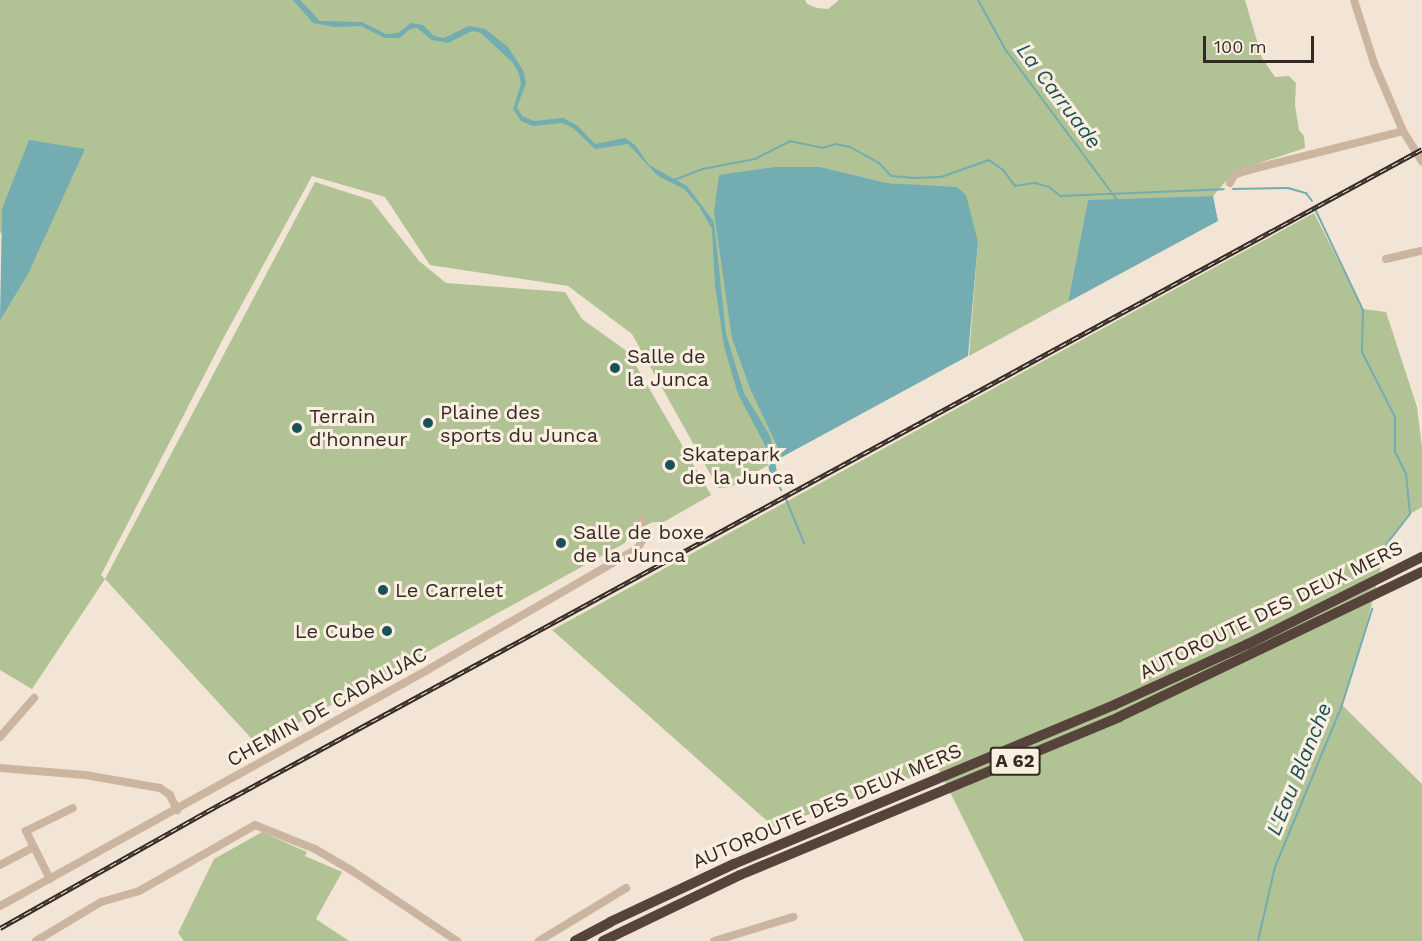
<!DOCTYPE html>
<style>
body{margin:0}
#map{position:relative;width:1422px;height:941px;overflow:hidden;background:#f2e5d5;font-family:"Work Sans",sans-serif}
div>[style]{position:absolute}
.green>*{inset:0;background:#b1c295}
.water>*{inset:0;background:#73acb1}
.stream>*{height:2px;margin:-1px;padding:0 1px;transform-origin:1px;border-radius:1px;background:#73acb1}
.minor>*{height:8px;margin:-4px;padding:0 4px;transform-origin:4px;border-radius:4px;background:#cbb5a1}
.highway>*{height:10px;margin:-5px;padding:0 5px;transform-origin:5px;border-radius:5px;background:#56443b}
.rail>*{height:4.5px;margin-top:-2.25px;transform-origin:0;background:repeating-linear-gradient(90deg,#faefe1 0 7px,#342a24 0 14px);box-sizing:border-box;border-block:2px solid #342a24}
.dots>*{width:16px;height:16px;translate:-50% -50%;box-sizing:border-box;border:3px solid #faefe1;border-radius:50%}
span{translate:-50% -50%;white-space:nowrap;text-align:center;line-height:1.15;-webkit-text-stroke:6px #faefe1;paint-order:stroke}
.shield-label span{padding:2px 4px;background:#faefe1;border:2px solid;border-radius:4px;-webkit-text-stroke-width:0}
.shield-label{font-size:18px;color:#342a24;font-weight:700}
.poi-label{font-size:20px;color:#342a24}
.left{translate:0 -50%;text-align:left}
.right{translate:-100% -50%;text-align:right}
.street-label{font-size:20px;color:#342a24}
.water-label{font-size:21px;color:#185258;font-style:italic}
.scale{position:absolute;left:1203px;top:36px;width:111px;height:27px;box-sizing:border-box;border:3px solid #342a24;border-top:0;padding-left:8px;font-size:18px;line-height:21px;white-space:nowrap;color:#342a24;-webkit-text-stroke:4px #faefe1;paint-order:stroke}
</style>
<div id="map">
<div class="green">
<i style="clip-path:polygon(0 0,805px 0,807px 4px,817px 8px,828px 9px,839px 0,1245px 0,1262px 58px,1275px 77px,1289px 76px,1296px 83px,1295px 105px,1299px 130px,1304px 136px,1305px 148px,1235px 171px,1213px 196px,1088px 201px,1068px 302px,969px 356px,978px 242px,957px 188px,887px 183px,821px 167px,732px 339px,750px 389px,782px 457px,731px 487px,718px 488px,632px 334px,568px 286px,430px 265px,385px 197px,312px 176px,224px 337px,101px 575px,105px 579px,315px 182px,371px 200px,419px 261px,446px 283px,565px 292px,582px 319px,628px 352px,711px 495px,662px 523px,653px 522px,629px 533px,625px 543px,380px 678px,370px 681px,358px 690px,271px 738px,270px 747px,263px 751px,105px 579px,32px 689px,0 670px,0 321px,27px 276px,2px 209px,3px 228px,0 234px)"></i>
<i style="clip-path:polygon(1314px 213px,1363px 309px,1386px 312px,1417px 407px,1422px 447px,1422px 507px,1410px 514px,1387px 543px,1367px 622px,1342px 705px,1422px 784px,1422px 941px,1024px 941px,938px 768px,774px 827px,552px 630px)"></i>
<i style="clip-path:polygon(262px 832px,307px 852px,305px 856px,342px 872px,316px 919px,349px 941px,184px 941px,178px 933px,214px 859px)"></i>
</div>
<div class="water">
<i style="clip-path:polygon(293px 0,300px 0,320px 21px,362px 22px,386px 34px,398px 33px,411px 23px,423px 25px,434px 36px,444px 38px,469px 26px,485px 29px,508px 47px,523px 70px,526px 83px,517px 107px,522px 116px,534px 121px,563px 118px,578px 126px,595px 144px,625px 138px,635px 145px,649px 165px,687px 186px,714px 222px,726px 334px,744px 393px,770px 436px,777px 472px,770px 477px,766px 447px,738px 394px,724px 346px,715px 285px,712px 229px,699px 206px,684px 189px,658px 176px,628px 144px,595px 149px,573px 128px,562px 123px,533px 126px,521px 121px,513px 109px,521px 84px,519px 74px,513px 63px,481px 33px,472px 31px,448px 43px,432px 40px,417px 28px,410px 29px,400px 38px,385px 38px,361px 26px,334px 27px,313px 23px)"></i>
<i style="clip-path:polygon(29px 140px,85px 149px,27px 276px,0 321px,2px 209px)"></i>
<i style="clip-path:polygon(775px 167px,821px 167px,887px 183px,957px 187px,966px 195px,978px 242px,968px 356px,782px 457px,750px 389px,732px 339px,714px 212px,719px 175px)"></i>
<i style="clip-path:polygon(1213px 196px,1218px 221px,1068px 302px,1088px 200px)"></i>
</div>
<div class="stream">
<i style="left:978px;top:0;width:56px;rotate:61.1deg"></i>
<i style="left:1005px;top:49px;width:189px;rotate:53.4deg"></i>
<i style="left:674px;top:180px;width:31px;rotate:-21deg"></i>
<i style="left:703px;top:169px;width:53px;rotate:-10.9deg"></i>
<i style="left:755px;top:159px;width:39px;rotate:-27deg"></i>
<i style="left:790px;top:141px;width:33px;rotate:12deg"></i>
<i style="left:822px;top:148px;width:15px;rotate:-16deg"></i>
<i style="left:836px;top:144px;width:14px;rotate:12deg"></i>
<i style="left:850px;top:147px;width:33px;rotate:29deg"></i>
<i style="left:879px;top:163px;width:18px;rotate:47deg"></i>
<i style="left:891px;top:176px;width:21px;rotate:5deg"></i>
<i style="left:912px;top:178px;width:29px;rotate:-2deg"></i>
<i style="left:941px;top:177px;width:51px;rotate:-19.5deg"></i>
<i style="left:989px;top:160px;width:19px;rotate:36deg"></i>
<i style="left:1004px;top:171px;width:19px;rotate:54deg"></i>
<i style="left:1015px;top:186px;width:20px;rotate:-9deg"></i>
<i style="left:1035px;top:183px;width:15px;rotate:16deg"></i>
<i style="left:1049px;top:187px;width:14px;rotate:39deg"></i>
<i style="left:1060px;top:196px;width:164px;rotate:-2.4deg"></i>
<i style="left:1233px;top:189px;width:55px;rotate:-1deg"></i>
<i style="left:1288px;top:188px;width:19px;rotate:16deg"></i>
<i style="left:1306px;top:193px;width:10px;rotate:53deg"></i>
<i style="left:1316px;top:211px;width:110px;rotate:64.6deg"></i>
<i style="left:1363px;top:310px;width:42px;rotate:91.4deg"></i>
<i style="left:1362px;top:352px;width:73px;rotate:63.1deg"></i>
<i style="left:1395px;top:417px;width:35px;rotate:90deg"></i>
<i style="left:1395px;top:452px;width:25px;rotate:63deg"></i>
<i style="left:1406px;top:474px;width:40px;rotate:84.3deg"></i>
<i style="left:1410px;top:514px;width:37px;rotate:128deg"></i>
<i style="left:1387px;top:543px;width:10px;rotate:101deg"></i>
<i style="left:778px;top:484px;width:7px;rotate:63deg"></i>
<i style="left:786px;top:499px;width:48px;rotate:67.8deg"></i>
<i style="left:1258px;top:941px;width:76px;rotate:-77.1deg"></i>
<i style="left:1275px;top:867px;width:175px;rotate:-67.5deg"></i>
<i style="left:1342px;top:705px;width:101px;rotate:-72.6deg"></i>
</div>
<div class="minor">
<i style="left:1354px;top:0;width:66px;rotate:72.4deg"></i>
<i style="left:1374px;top:63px;width:74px;rotate:66.9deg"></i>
<i style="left:1403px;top:131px;width:36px;rotate:58deg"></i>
<i style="left:1230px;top:183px;width:9px;rotate:-63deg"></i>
<i style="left:1234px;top:175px;width:12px;rotate:-20deg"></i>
<i style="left:1245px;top:171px;width:163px;rotate:-14.2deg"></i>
<i style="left:1386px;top:259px;width:37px;rotate:-13deg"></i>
<i style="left:0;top:737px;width:52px;rotate:-48.9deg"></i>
<i style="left:0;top:768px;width:85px;rotate:4.7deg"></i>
<i style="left:85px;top:775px;width:76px;rotate:9.8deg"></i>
<i style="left:160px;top:788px;width:12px;rotate:35deg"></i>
<i style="left:170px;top:795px;width:17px;rotate:65deg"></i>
<i style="left:0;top:865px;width:38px;rotate:-28deg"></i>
<i style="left:50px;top:879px;width:54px;rotate:-116.6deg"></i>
<i style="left:26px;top:831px;width:52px;rotate:-26.1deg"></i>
<i style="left:0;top:906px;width:490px;rotate:-28.9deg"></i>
<i style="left:429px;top:669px;width:240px;rotate:-30deg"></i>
<i style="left:637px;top:549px;width:13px;rotate:-58deg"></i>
<i style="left:644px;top:538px;width:20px;rotate:-99deg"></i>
<i style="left:36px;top:941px;width:76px;rotate:-31deg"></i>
<i style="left:101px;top:902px;width:40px;rotate:-16deg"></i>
<i style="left:139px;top:891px;width:133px;rotate:-29.6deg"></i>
<i style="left:255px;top:825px;width:65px;rotate:21.8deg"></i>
<i style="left:315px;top:849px;width:42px;rotate:30.3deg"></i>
<i style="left:351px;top:870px;width:128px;rotate:33.8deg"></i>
<i style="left:539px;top:941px;width:102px;rotate:-31.3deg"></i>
<i style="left:714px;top:941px;width:83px;rotate:-16.9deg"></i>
</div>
<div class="highway">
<i style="left:575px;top:941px;width:40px;rotate:-28deg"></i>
<i style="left:610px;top:922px;width:137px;rotate:-25.1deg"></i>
<i style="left:734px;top:864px;width:412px;rotate:-22.7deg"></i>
<i style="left:1114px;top:705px;width:147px;rotate:-24.5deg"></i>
<i style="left:1248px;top:644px;width:195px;rotate:-26.6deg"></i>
<i style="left:603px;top:941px;width:152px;rotate:-25.7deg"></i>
<i style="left:740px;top:875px;width:411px;rotate:-22.6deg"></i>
<i style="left:1119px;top:717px;width:336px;rotate:-25.6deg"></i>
</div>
<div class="rail">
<i style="left:0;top:928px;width:257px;rotate:-29.4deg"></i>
<i style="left:224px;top:802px;width:1364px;rotate:-28.59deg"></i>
</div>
<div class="dots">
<i style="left:615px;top:368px;background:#185258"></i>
<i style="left:428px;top:423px;background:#185258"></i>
<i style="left:297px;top:428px;background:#185258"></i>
<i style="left:670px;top:465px;background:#185258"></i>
<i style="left:561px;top:543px;background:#185258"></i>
<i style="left:383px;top:590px;background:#185258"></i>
<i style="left:387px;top:631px;background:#185258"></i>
</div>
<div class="shield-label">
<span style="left:1015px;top:761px">A 62</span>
</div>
<div class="poi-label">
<span class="left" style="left:627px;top:368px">Salle de<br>la Junca</span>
<span class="left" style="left:440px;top:424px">Plaine des<br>sports du Junca</span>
<span class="left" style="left:309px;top:428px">Terrain<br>d'honneur</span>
<span class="left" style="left:682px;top:466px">Skatepark<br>de la Junca</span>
<span class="left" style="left:573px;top:544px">Salle de boxe<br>de la Junca</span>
<span class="left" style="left:395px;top:590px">Le Carrelet</span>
<span class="right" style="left:375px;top:631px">Le Cube</span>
</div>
<div class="street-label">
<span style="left:1271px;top:610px;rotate:-26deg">AUTOROUTE DES DEUX MERS</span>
<span style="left:327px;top:707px;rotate:-29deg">CHEMIN DE CADAUJAC</span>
<span style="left:827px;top:806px;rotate:-23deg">AUTOROUTE DES DEUX MERS</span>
</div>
<div class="water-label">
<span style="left:1059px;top:96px;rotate:53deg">La Carruade</span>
<span style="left:1299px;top:769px;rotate:-68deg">L'Eau Blanche</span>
</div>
<div class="scale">100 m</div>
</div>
